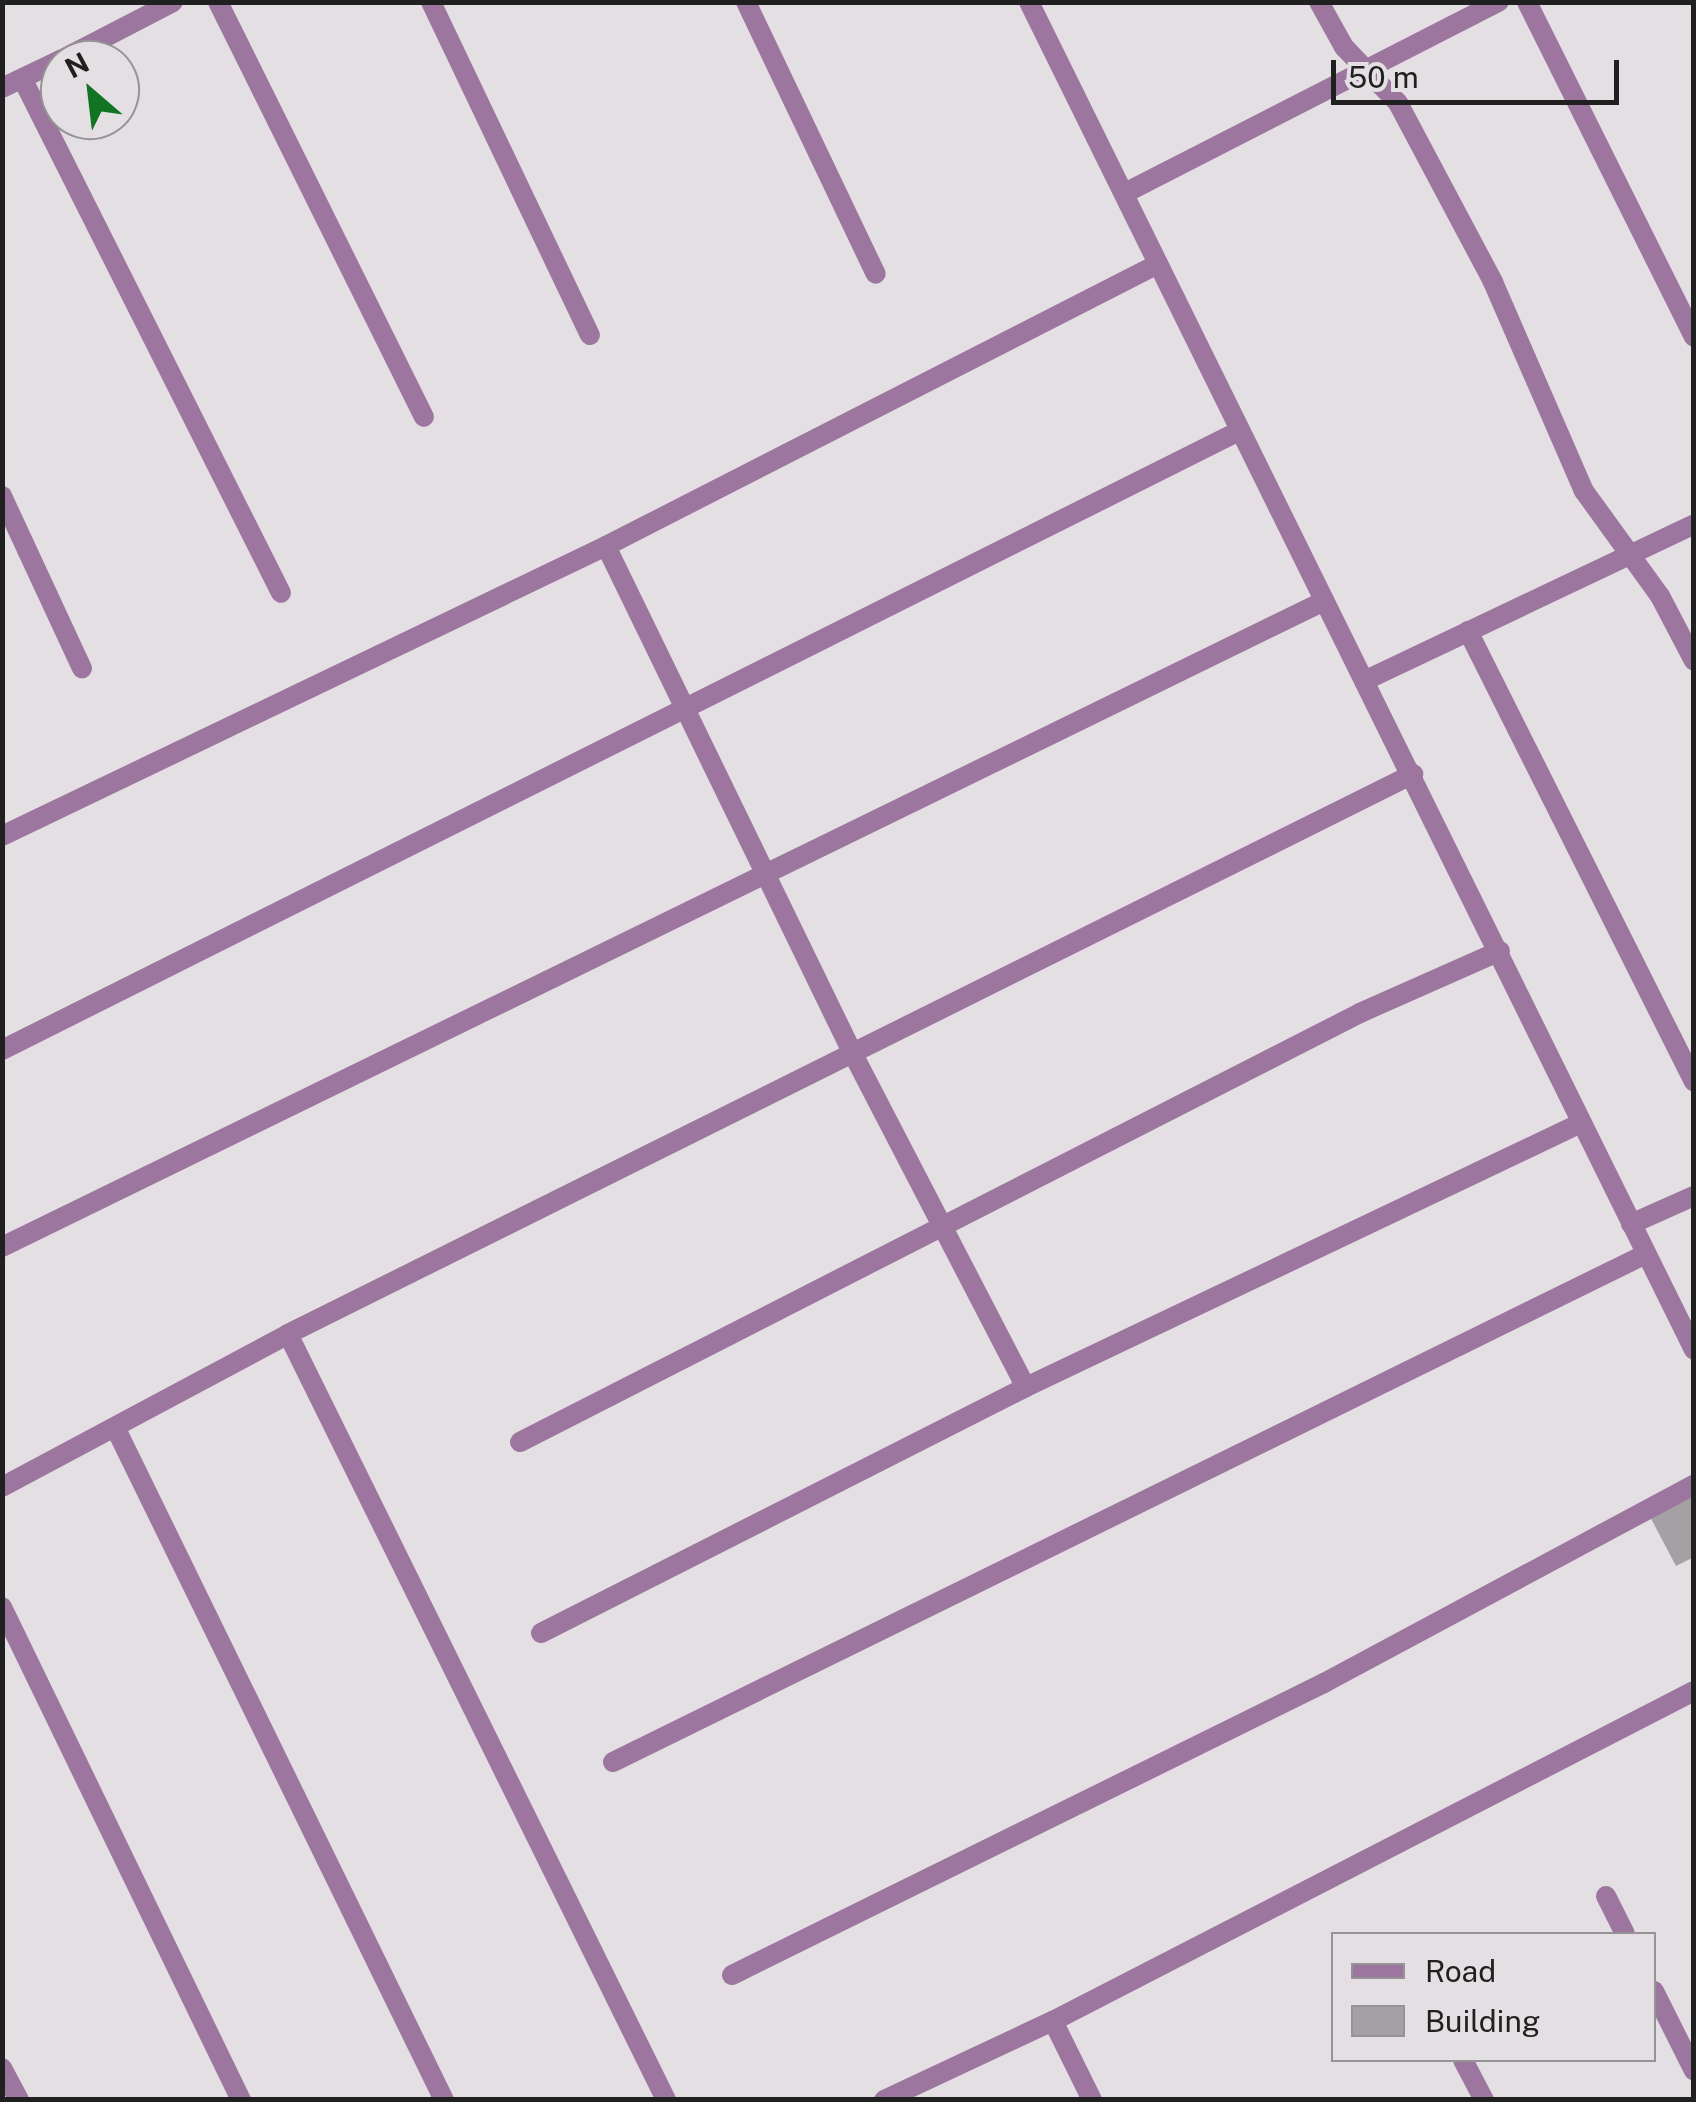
<!DOCTYPE html>
<style>
body{margin:0}
#map{position:relative;width:1696px;height:2102px;overflow:hidden;background:#e3dfe3;font-family:"Public Sans",sans-serif}
div>[style]{position:absolute}
.building>*{inset:0;background:#a4a0a4}
.street>*{height:20px;margin:-10px;padding:0 10px;transform-origin:10px;border-radius:10px;background:#9d769f}
span{translate:-50% -50%;white-space:nowrap;text-align:center;line-height:1.15;-webkit-text-stroke:8px #e3dfe3;paint-order:stroke}
.frame{position:absolute;inset:0;border:5px solid #212021;pointer-events:none}
.legend{position:absolute;left:1331px;top:1932px;width:325px;height:130px;box-sizing:border-box;background:#e3dfe3;border:2px solid #959395;margin:0;padding:12px 18px;list-style:none;font-size:30px;color:#212021}
.legend li{display:flex;align-items:center;gap:20px;height:50px}
.legend b{width:50px;border:2px solid #959395}
.north{position:absolute;left:40px;top:40px;width:100px;height:100px;box-sizing:border-box;background:#e3dfe3;border:2px solid #959395;border-radius:50%;rotate:332deg;font-size:28px;font-weight:700;line-height:40px;text-align:center;color:#212021}
.north::after{content:'';display:block;margin:auto;width:35px;height:45px;background:#127322;clip-path:polygon(50% 0,100% 100%,50% 72%,0 100%)}
.scale{position:absolute;left:1331px;top:60px;width:288px;height:45px;box-sizing:border-box;border:5px solid #212021;border-top:0;padding-left:12px;font-size:30px;line-height:35px;white-space:nowrap;color:#212021;-webkit-text-stroke:8px #e3dfe3;paint-order:stroke}
</style>
<div id="map">
<div class="building">
<i style="clip-path:polygon(1694px 1487px,1694px 1557px,1676px 1566px,1647px 1511px)"></i>
</div>
<div class="street">
<i style="left:218px;top:2px;width:463px;rotate:63.6deg"></i>
<i style="left:431px;top:2px;width:369px;rotate:64.5deg"></i>
<i style="left:746px;top:2px;width:301px;rotate:64.5deg"></i>
<i style="left:1029px;top:2px;width:1503px;rotate:63.74deg"></i>
<i style="left:1319px;top:2px;width:51px;rotate:60.9deg"></i>
<i style="left:1344px;top:47px;width:78px;rotate:46deg"></i>
<i style="left:1398px;top:103px;width:203px;rotate:62deg"></i>
<i style="left:1493px;top:282px;width:228px;rotate:66.5deg"></i>
<i style="left:1584px;top:491px;width:130px;rotate:54.1deg"></i>
<i style="left:1660px;top:596px;width:73px;rotate:62.4deg"></i>
<i style="left:1527px;top:2px;width:374px;rotate:63.5deg"></i>
<i style="left:61px;top:60px;width:126px;rotate:-27.4deg"></i>
<i style="left:23px;top:80px;width:574px;rotate:63.3deg"></i>
<i style="left:2px;top:88px;width:64px;rotate:-25.8deg"></i>
<i style="left:1125px;top:193px;width:420px;rotate:-27.1deg"></i>
<i style="left:2px;top:496px;width:190px;rotate:65.1deg"></i>
<i style="left:606px;top:546px;width:563px;rotate:64.07deg"></i>
<i style="left:852px;top:1052px;width:377px;rotate:62.6deg"></i>
<i style="left:1468px;top:631px;width:504px;rotate:63.38deg"></i>
<i style="left:1364px;top:681px;width:365px;rotate:-25.4deg"></i>
<i style="left:2px;top:836px;width:670px;rotate:-25.65deg"></i>
<i style="left:606px;top:546px;width:620px;rotate:-27.06deg"></i>
<i style="left:2px;top:1050px;width:1383px;rotate:-26.58deg"></i>
<i style="left:1631px;top:1224px;width:69px;rotate:-24deg"></i>
<i style="left:2px;top:1247px;width:1471px;rotate:-26.04deg"></i>
<i style="left:288px;top:1334px;width:854px;rotate:63.73deg"></i>
<i style="left:115px;top:1427px;width:749px;rotate:63.95deg"></i>
<i style="left:520px;top:1442px;width:943px;rotate:-27.05deg"></i>
<i style="left:1360px;top:1013px;width:153px;rotate:-23.9deg"></i>
<i style="left:2px;top:1487px;width:324px;rotate:-28.1deg"></i>
<i style="left:288px;top:1334px;width:1257px;rotate:-26.46deg"></i>
<i style="left:2px;top:1607px;width:548px;rotate:64.14deg"></i>
<i style="left:541px;top:1633px;width:544px;rotate:-26.89deg"></i>
<i style="left:1026px;top:1387px;width:615px;rotate:-25.44deg"></i>
<i style="left:613px;top:1762px;width:1149px;rotate:-26.19deg"></i>
<i style="left:1606px;top:1896px;width:42px;rotate:63.4deg"></i>
<i style="left:732px;top:1975px;width:660px;rotate:-26.25deg"></i>
<i style="left:1324px;top:1683px;width:420px;rotate:-28.2deg"></i>
<i style="left:1654px;top:1991px;width:89px;rotate:63.4deg"></i>
<i style="left:1053px;top:2021px;width:88px;rotate:63.7deg"></i>
<i style="left:1463px;top:2060px;width:45px;rotate:62.3deg"></i>
<i style="left:2px;top:2068px;width:36px;rotate:62deg"></i>
<i style="left:884px;top:2100px;width:187px;rotate:-25.1deg"></i>
<i style="left:1053px;top:2021px;width:721px;rotate:-27.24deg"></i>
</div>
<div class="frame"></div>
<ul class="legend">
<li><b style="height:12px;background:#9d769f"></b>Road</li>
<li><b style="height:28px;background:#a4a0a4"></b>Building</li>
</ul>
<div class="north">N</div>
<div class="scale">50 m</div>
</div>
